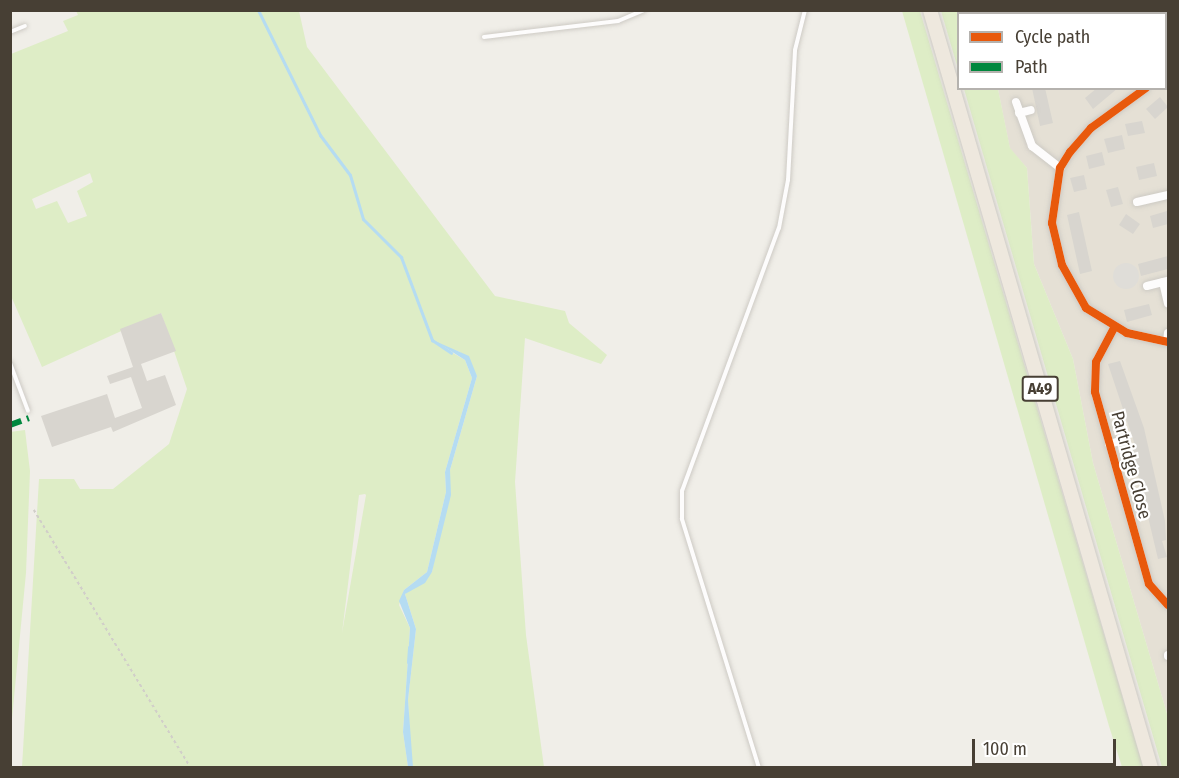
<!DOCTYPE html>
<style>
body{margin:0}
#map{position:relative;width:1179px;height:778px;overflow:hidden;background:#f0eee8;font-family:"Fira Sans Condensed",sans-serif}
div>[style]{position:absolute}
.residential>*{inset:0;background:#e5e0d5}
.green>*{inset:0;background:#deedc6}
.parking>*{inset:0;background:#dfddd8}
.round{border-radius:50%}
.water>*{inset:0;background:#b5dcf2}
.stream>*{height:3px;margin:-1.5px;padding:0 1.5px;transform-origin:1.5px;border-radius:1.5px;background:#b5dcf2}
.building>*{inset:0;background:#d8d5cf}
.path>*{height:1.5px;margin-top:-0.75px;transform-origin:0;background:repeating-linear-gradient(90deg,#d1cec9 0 3px,transparent 0 6px)}
.roads{filter:drop-shadow(0 0 2px #cdcac4) drop-shadow(0 0 2px #cdcac4)}
.service>*{height:4px;margin:-2px;padding:0 2px;transform-origin:2px;border-radius:2px;background:#fdfcfc}
.minor>*{height:8px;margin:-4px;padding:0 4px;transform-origin:4px;border-radius:4px;background:#fdfcfc}
.trunk>*{height:14px;margin:-7px;padding:0 7px;transform-origin:7px;border-radius:7px;background:#eee8de}
.quiet>*{height:6px;margin-top:-3px;transform-origin:0;background:repeating-linear-gradient(90deg,#00873e 0 12px,transparent 0 18px)}
.cycleway>*{height:8px;margin:-4px;padding:0 4px;transform-origin:4px;border-radius:4px;background:#e8590c}
span{translate:-50% -50%;white-space:nowrap;text-align:center;line-height:1.15;-webkit-text-stroke:4.5px #fff;paint-order:stroke}
.shield-label span{padding:2px 4px;background:#fff;border:2px solid;border-radius:4px;-webkit-text-stroke-width:0}
.shield-label{font-size:16px;color:#473f34;font-weight:700}
.street-label{font-size:18px;color:#473f34}
.frame{position:absolute;inset:0;border:12px solid #473f34;pointer-events:none}
.legend{position:absolute;left:957px;top:12px;width:210px;height:78px;box-sizing:border-box;background:#fff;border:2px solid #b5b2ae;margin:0;padding:8px 10px;list-style:none;font-size:18px;color:#473f34}
.legend li{display:flex;align-items:center;gap:12px;height:30px}
.legend b{width:30px;border:2px solid #b5b2ae}
.scale{position:absolute;left:972px;top:739px;width:144px;height:27px;box-sizing:border-box;border:3px solid #473f34;border-top:0;padding-left:8px;font-size:18px;line-height:21px;white-space:nowrap;color:#473f34;-webkit-text-stroke:4px #fff;paint-order:stroke}
</style>
<div id="map">
<div class="residential">
<i style="clip-path:polygon(976px 11px,1168px 11px,1168px 717px,1093px 463px,1073px 359px,1034px 264px,1027px 168px,1010px 149px,998px 89px,1166px 88px,1166px 14px)"></i>
</div>
<div class="green">
<i style="clip-path:polygon(evenodd,76px 11px,299px 11px,307px 47px,495px 296px,565px 311px,569px 323px,607px 355px,601px 364px,525px 338px,515px 482px,526px 635px,544px 767px,413px 768px,411px 761px,408px 700px,416px 629px,405px 594px,432px 572px,450px 470px,477px 376px,460px 352px,439px 345px,465px 360px,472px 378px,445px 472px,446px 492px,427px 572px,404px 590px,399px 605px,410px 628px,403px 732px,408px 767px,22px 767px,39px 479px,74px 479px,80px 489px,113px 489px,169px 444px,187px 389px,161px 313px,42px 367px,11px 296px,11px 54px,68px 31px,63px 21px,78px 15px,76px 11px,90px 173px,93px 182px,77px 191px,87px 216px,68px 223px,57px 201px,36px 209px,32px 199px,90px 173px,76px 11px,365px 494px,366px 495px,342px 633px,359px 495px,365px 494px)"></i>
<i style="clip-path:polygon(902px 11px,920px 11px,1143px 767px,1122px 767px,1109px 726px)"></i>
<i style="clip-path:polygon(941px 11px,976px 11px,958px 14px,958px 69px)"></i>
<i style="clip-path:polygon(964px 89px,998px 89px,1010px 148px,1027px 168px,1034px 264px,1073px 359px,1093px 463px,1168px 717px,1168px 767px,1162px 767px)"></i>
<i style="clip-path:polygon(25px 430px,30px 471px,26px 573px,11px 729px,10px 432px)"></i>
</div>
<div class="parking">
<i class="round" style="left:1113px;top:263px;width:26px;height:26px"></i>
</div>
<div class="water">
<i style="clip-path:polygon(435px 341px,469px 356px,477px 376px,450px 470px,451px 495px,432px 572px,425px 583px,405px 594px,416px 629px,408px 700px,413px 767px,408px 767px,403px 732px,410px 628px,399px 601px,404px 590px,427px 572px,446px 492px,445px 472px,472px 378px,465px 360px)"></i>
</div>
<div class="stream">
<i style="left:258px;top:10px;width:140px;rotate:63.6deg"></i>
<i style="left:320px;top:135px;width:50px;rotate:53.1deg"></i>
<i style="left:350px;top:175px;width:46px;rotate:73.5deg"></i>
<i style="left:363px;top:219px;width:54px;rotate:45deg"></i>
<i style="left:401px;top:257px;width:89px;rotate:69.5deg"></i>
<i style="left:432px;top:340px;width:23px;rotate:34deg"></i>
<i style="left:408px;top:662px;width:15px;rotate:-86deg"></i>
</div>
<div class="building">
<i style="clip-path:polygon(1032px 88px,1045px 88px,1053px 123px,1040px 126px)"></i>
<i style="clip-path:polygon(1097px 88px,1118px 88px,1093px 109px,1085px 98px)"></i>
<i style="clip-path:polygon(1160px 97px,1168px 107px,1155px 119px,1146px 109px)"></i>
<i style="clip-path:polygon(1142px 121px,1145px 133px,1128px 136px,1125px 124px)"></i>
<i style="clip-path:polygon(1122px 135px,1125px 149px,1108px 153px,1104px 139px)"></i>
<i style="clip-path:polygon(1102px 152px,1105px 165px,1089px 169px,1086px 156px)"></i>
<i style="clip-path:polygon(1154px 163px,1157px 176px,1139px 180px,1136px 167px)"></i>
<i style="clip-path:polygon(1084px 175px,1087px 189px,1074px 192px,1070px 178px)"></i>
<i style="clip-path:polygon(1118px 187px,1123px 204px,1111px 207px,1106px 190px)"></i>
<i style="clip-path:polygon(1167px 211px,1168px 224px,1153px 228px,1150px 216px)"></i>
<i style="clip-path:polygon(1079px 212px,1092px 271px,1080px 274px,1067px 215px)"></i>
<i style="clip-path:polygon(1126px 214px,1140px 224px,1133px 234px,1119px 225px)"></i>
<i style="clip-path:polygon(1168px 256px,1168px 269px,1141px 276px,1138px 264px)"></i>
<i style="clip-path:polygon(1149px 304px,1152px 315px,1127px 322px,1124px 310px)"></i>
<i style="clip-path:polygon(161px 313px,176px 351px,141px 364px,147px 381px,165px 375px,176px 405px,113px 432px,111px 427px,52px 447px,41px 416px,107px 394px,115px 418px,142px 408px,131px 377px,110px 384px,107px 376px,133px 367px,120px 329px)"></i>
<i style="clip-path:polygon(1120px 361px,1144px 428px,1165px 521px,1166px 540px,1162px 541px,1167px 557px,1158px 559px,1132px 449px,1136px 448px,1108px 364px)"></i>
</div>
<div class="path">
<i style="left:34px;top:510px;width:302px;rotate:58.7deg"></i>
</div>
<div class="roads">
<div class="service">
<i style="left:10px;top:32px;width:16px;rotate:-22deg"></i>
<i style="left:484px;top:37px;width:135px;rotate:-6.8deg"></i>
<i style="left:618px;top:21px;width:28px;rotate:-23deg"></i>
<i style="left:10px;top:363px;width:51px;rotate:69.4deg"></i>
<i style="left:759px;top:768px;width:261px;rotate:-107.2deg"></i>
<i style="left:682px;top:519px;width:28px;rotate:-90deg"></i>
<i style="left:682px;top:491px;width:280px;rotate:-69.8deg"></i>
<i style="left:779px;top:228px;width:49px;rotate:-79.4deg"></i>
<i style="left:788px;top:180px;width:130px;rotate:-86.9deg"></i>
<i style="left:795px;top:50px;width:41px;rotate:-76deg"></i>
</div>
<div class="minor">
<i style="left:1101px;top:14px;width:6px;rotate:-45deg"></i>
<i style="left:1166px;top:78px;width:2px;rotate:-27deg"></i>
<i style="left:1146px;top:88px;width:68px;rotate:144deg"></i>
<i style="left:1091px;top:128px;width:32px;rotate:131deg"></i>
<i style="left:1070px;top:152px;width:19px;rotate:122deg"></i>
<i style="left:1060px;top:168px;width:56px;rotate:98.3deg"></i>
<i style="left:1052px;top:223px;width:43px;rotate:76.6deg"></i>
<i style="left:1062px;top:265px;width:49px;rotate:60.8deg"></i>
<i style="left:1086px;top:308px;width:48px;rotate:31.4deg"></i>
<i style="left:1127px;top:333px;width:42px;rotate:12.4deg"></i>
<i style="left:1016px;top:102px;width:47px;rotate:70deg"></i>
<i style="left:1032px;top:146px;width:36px;rotate:38deg"></i>
<i style="left:1019px;top:113px;width:12px;rotate:-14deg"></i>
<i style="left:1137px;top:202px;width:32px;rotate:-13deg"></i>
<i style="left:1163px;top:282px;width:22px;rotate:77deg"></i>
<i style="left:1147px;top:286px;width:21px;rotate:-14deg"></i>
<i style="left:1114px;top:328px;width:38px;rotate:118deg"></i>
<i style="left:1096px;top:362px;width:30px;rotate:92deg"></i>
<i style="left:1095px;top:392px;width:199px;rotate:74.3deg"></i>
<i style="left:1149px;top:584px;width:28px;rotate:48deg"></i>
<i style="left:1167px;top:342px;width:9px;rotate:-84deg"></i>
<i style="left:1109px;top:444px;width:11px;rotate:-15deg"></i>
<i style="left:1168px;top:655px;width:1px;rotate:90deg"></i>
</div>
<div class="trunk">
<i style="left:930px;top:10px;width:790px;rotate:73.75deg"></i>
</div>
</div>
<div class="quiet">
<i style="left:10px;top:425px;width:20px;rotate:-20deg"></i>
</div>
<div class="cycleway">
<i style="left:1146px;top:88px;width:68px;rotate:144deg"></i>
<i style="left:1091px;top:128px;width:32px;rotate:131deg"></i>
<i style="left:1070px;top:152px;width:19px;rotate:122deg"></i>
<i style="left:1060px;top:168px;width:56px;rotate:98.3deg"></i>
<i style="left:1052px;top:223px;width:43px;rotate:76.6deg"></i>
<i style="left:1062px;top:265px;width:49px;rotate:60.8deg"></i>
<i style="left:1086px;top:308px;width:48px;rotate:31.4deg"></i>
<i style="left:1127px;top:333px;width:42px;rotate:12.4deg"></i>
<i style="left:1114px;top:328px;width:38px;rotate:118deg"></i>
<i style="left:1096px;top:362px;width:30px;rotate:92deg"></i>
<i style="left:1095px;top:392px;width:199px;rotate:74.3deg"></i>
<i style="left:1149px;top:584px;width:28px;rotate:48deg"></i>
</div>
<div class="shield-label">
<span style="left:1040px;top:389px">A49</span>
</div>
<div class="street-label">
<span style="left:1131px;top:465px;rotate:75deg">Partridge Close</span>
</div>
<div class="frame"></div>
<ul class="legend">
<li><b style="height:8px;background:#e8590c"></b>Cycle path</li>
<li><b style="height:8px;background:#00873e"></b>Path</li>
</ul>
<div class="scale">100 m</div>
</div>
